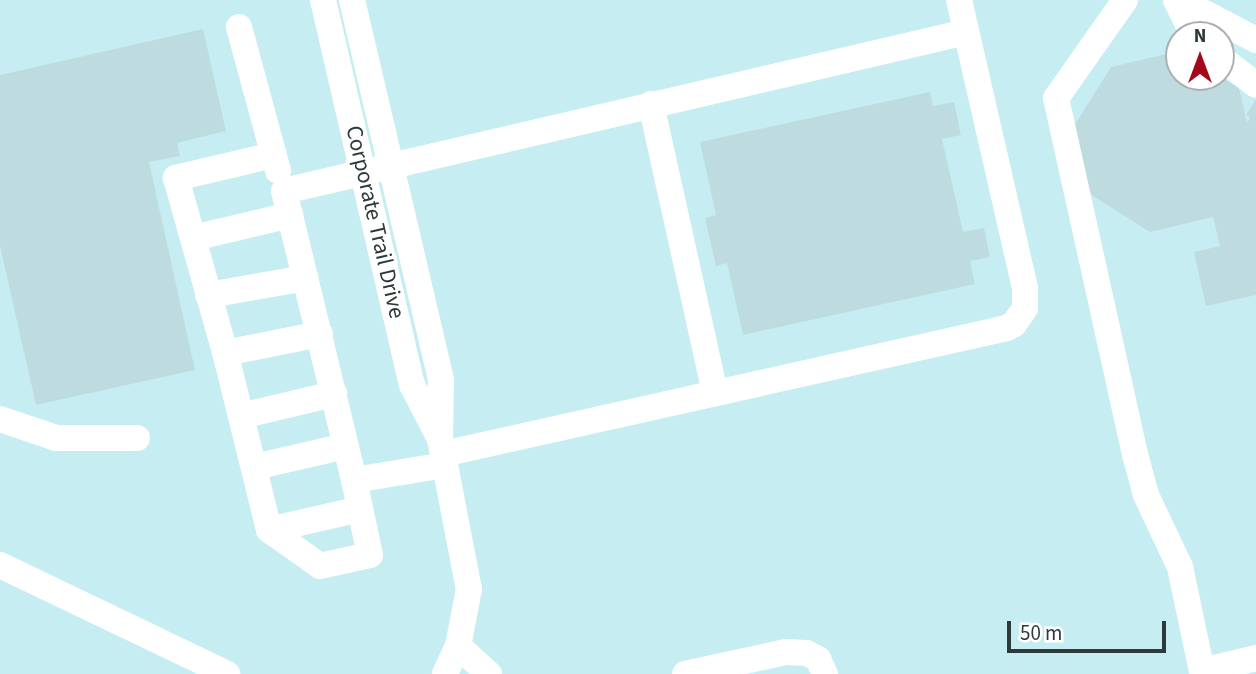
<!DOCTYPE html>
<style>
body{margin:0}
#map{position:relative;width:1256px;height:674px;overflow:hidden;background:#daf9fc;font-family:"Source Sans 3",sans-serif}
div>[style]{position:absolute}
.built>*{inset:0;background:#c6eef2}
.building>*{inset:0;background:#bedce0}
.minor>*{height:26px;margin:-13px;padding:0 13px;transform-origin:13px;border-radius:13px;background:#fff}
span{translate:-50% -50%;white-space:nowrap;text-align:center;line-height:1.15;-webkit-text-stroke:7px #fff;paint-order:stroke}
.street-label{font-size:23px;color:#2d393a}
.north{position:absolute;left:1165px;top:21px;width:70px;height:70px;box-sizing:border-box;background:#fff;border:2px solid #abb0b0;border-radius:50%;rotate:0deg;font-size:19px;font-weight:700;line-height:28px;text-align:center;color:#2d393a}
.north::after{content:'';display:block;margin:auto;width:24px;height:32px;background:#a3081b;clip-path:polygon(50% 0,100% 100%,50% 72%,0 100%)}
.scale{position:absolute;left:1007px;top:621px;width:159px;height:32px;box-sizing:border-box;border:4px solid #2d393a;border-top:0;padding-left:9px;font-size:21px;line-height:24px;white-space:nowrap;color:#2d393a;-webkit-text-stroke:5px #fff;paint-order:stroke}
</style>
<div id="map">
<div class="built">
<i style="clip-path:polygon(evenodd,0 0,1256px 0,1256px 674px,0 674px,0 0,1179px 35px,1221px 35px,1221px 77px,1179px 77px,1179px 35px)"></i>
</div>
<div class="building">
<i style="clip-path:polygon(203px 29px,226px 131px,177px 143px,180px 156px,149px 162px,195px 370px,36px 405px,0 246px,0 75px)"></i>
<i style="clip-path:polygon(1179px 51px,1179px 77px,1221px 77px,1239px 88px,1247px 123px,1250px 118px,1246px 115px,1256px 99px,1256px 295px,1206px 306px,1194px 252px,1220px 246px,1213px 217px,1150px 232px,1090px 194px,1074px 126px,1111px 67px)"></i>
<i style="clip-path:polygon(930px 92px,933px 106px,954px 102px,961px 135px,942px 139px,963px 232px,984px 228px,990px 257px,970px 261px,975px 284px,743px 335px,727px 263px,716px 266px,705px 218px,716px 215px,700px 142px)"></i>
</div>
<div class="minor">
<i style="left:323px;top:0;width:395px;rotate:77deg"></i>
<i style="left:412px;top:385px;width:59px;rotate:62.6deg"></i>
<i style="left:352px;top:0;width:390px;rotate:76.8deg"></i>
<i style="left:441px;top:380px;width:59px;rotate:91deg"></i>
<i style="left:440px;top:439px;width:153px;rotate:79.1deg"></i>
<i style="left:469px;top:589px;width:58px;rotate:100.9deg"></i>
<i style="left:458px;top:646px;width:31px;rotate:115deg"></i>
<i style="left:1125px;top:0;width:120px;rotate:125.1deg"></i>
<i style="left:1056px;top:98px;width:365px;rotate:77.5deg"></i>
<i style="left:1135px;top:454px;width:42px;rotate:75deg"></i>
<i style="left:1146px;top:495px;width:80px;rotate:64.7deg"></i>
<i style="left:1180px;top:567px;width:106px;rotate:78.1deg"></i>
<i style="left:1202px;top:671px;width:56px;rotate:-13.5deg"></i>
<i style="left:1176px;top:0;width:39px;rotate:64deg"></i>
<i style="left:1180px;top:0;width:86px;rotate:27.8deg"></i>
<i style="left:239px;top:27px;width:149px;rotate:74.8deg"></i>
<i style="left:1221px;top:58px;width:44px;rotate:37.6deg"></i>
<i style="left:651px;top:104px;width:296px;rotate:77.5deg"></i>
<i style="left:273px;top:155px;width:100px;rotate:166.7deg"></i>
<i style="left:176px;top:178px;width:189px;rotate:74.3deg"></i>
<i style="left:227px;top:360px;width:175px;rotate:76.1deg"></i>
<i style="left:269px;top:530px;width:62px;rotate:35.2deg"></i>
<i style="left:320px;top:566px;width:51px;rotate:-12.4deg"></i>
<i style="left:370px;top:555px;width:77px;rotate:-102deg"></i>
<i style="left:193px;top:238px;width:100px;rotate:-13.3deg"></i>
<i style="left:208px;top:295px;width:99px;rotate:-9.8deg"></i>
<i style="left:225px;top:353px;width:97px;rotate:-11.3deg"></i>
<i style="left:241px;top:416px;width:96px;rotate:-13.3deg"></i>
<i style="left:0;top:419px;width:59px;rotate:18.7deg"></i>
<i style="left:56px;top:438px;width:81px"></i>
<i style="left:443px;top:454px;width:578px;rotate:-12.59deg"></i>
<i style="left:1007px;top:328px;width:8px;rotate:-30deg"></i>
<i style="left:1014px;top:324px;width:19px;rotate:-55deg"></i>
<i style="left:1025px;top:308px;width:20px;rotate:-90deg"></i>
<i style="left:1025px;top:288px;width:295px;rotate:-102.9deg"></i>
<i style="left:445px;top:465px;width:92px;rotate:170.6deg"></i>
<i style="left:354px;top:480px;width:297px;rotate:-103.6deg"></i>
<i style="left:284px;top:191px;width:700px;rotate:-13.12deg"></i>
<i style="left:254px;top:467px;width:94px;rotate:-12.9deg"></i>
<i style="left:269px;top:530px;width:93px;rotate:-13deg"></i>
<i style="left:0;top:565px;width:252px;rotate:25.6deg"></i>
<i style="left:458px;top:646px;width:42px;rotate:42.1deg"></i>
<i style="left:685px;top:674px;width:103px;rotate:-12.3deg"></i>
<i style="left:786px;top:652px;width:21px;rotate:3deg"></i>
<i style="left:807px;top:653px;width:13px;rotate:29deg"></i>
<i style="left:818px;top:659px;width:17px;rotate:65deg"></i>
</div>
<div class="street-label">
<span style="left:375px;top:222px;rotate:77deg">Corporate Trail Drive</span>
</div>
<div class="north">N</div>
<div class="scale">50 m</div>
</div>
